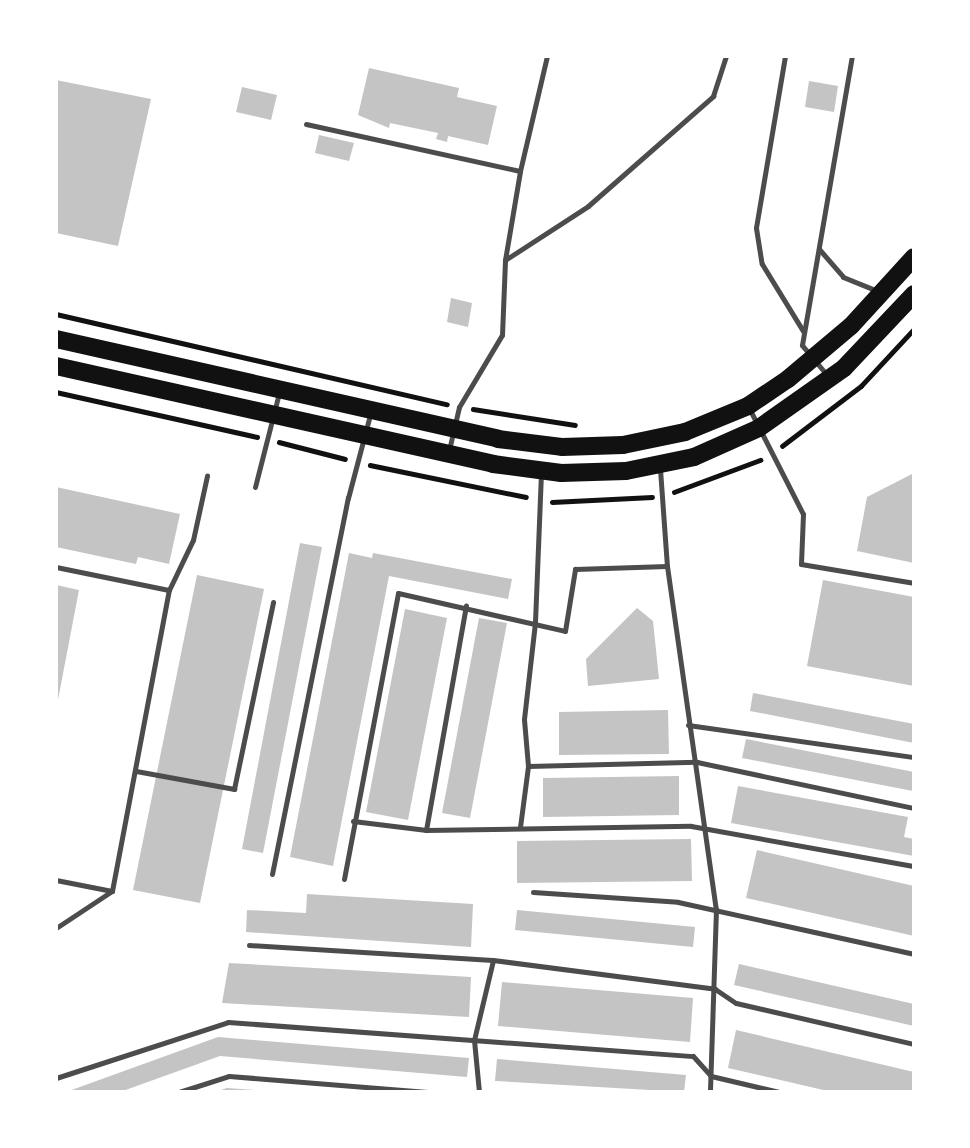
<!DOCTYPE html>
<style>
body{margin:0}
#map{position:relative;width:970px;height:1148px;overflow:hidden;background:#fff;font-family:"Source Sans 3",sans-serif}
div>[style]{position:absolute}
.building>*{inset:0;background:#c4c4c4}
.path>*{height:4.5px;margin:-2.25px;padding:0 2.25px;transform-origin:2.25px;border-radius:2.25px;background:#111}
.service>*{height:5px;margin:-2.5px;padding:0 2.5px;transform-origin:2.5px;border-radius:2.5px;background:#4c4c4c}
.primary>*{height:18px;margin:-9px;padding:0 9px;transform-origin:9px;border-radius:9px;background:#111}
span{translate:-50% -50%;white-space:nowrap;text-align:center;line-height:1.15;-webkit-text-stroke:5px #fff;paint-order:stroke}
.frame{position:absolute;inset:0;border:58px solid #fff;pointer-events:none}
</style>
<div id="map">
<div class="building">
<i style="clip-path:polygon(369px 68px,459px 88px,457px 97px,497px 106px,488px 145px,448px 136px,447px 142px,436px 139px,438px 133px,390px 123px,389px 128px,358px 115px)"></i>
<i style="clip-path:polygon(56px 80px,151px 99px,118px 246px,56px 233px)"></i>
<i style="clip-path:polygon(809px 81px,838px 86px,834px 112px,805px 107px)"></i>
<i style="clip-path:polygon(242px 87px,277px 95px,271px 120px,236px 112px)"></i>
<i style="clip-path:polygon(319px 135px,354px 143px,349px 161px,315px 153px)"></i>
<i style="clip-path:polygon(451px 298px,472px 303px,468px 327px,447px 322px)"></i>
<i style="clip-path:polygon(914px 473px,914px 563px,857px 551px,867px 497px)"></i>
<i style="clip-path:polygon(56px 487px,180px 514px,169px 564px,138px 557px,136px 564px,56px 547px)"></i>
<i style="clip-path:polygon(300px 543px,322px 547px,263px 853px,242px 849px)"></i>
<i style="clip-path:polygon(349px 553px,372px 558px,373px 553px,512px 579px,508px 599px,389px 576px,333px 866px,290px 857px)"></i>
<i style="clip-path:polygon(197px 575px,264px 589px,200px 903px,133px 890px)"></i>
<i style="clip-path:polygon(823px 580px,914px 597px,914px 686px,807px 666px)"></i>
<i style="clip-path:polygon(56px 585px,79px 590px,57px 705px,56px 705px)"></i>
<i style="clip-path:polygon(637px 608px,653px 621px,659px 679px,588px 686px,586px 659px)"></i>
<i style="clip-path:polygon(405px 609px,447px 618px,408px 820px,366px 812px)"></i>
<i style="clip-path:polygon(479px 618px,507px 623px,470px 818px,442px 813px)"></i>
<i style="clip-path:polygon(753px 693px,914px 724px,914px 743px,750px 711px)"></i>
<i style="clip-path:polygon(668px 710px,669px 754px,559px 755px,559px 712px)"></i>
<i style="clip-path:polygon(746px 739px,914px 772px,913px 791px,742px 758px)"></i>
<i style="clip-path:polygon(679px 776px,679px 815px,543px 817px,543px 778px)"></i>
<i style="clip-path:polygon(738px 786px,908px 817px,904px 837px,914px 839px,914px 856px,731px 823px)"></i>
<i style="clip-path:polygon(691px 839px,692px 881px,517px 883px,517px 841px)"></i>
<i style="clip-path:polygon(757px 850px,914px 886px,914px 936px,746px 898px)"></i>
<i style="clip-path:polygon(307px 894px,473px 904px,471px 947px,246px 932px,247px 910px,306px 913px)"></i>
<i style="clip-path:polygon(517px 910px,695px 927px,693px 947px,515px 930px)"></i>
<i style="clip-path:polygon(229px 963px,471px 977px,469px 1017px,222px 1003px)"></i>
<i style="clip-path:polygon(739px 964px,914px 1004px,914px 1026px,734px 985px)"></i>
<i style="clip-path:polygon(502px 982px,693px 998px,690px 1042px,498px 1026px)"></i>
<i style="clip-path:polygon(736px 1030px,914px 1072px,914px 1092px,832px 1092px,728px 1068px)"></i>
<i style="clip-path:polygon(218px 1037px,469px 1058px,467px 1077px,220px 1056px,120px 1092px,66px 1092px)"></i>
<i style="clip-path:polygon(497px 1059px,686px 1075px,684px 1092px,495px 1081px)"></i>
<i style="clip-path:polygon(227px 1088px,255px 1090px,255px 1092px,215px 1092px)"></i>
</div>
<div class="path">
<i style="left:56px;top:314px;width:401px;rotate:13deg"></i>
<i style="left:56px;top:392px;width:206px;rotate:12.6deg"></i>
<i style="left:473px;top:409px;width:103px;rotate:8.9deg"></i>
<i style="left:279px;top:442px;width:68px;rotate:14.4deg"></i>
<i style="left:782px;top:446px;width:99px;rotate:-37.2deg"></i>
<i style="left:861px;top:386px;width:78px;rotate:-47.1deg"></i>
<i style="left:370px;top:465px;width:159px;rotate:11.6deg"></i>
<i style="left:674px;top:492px;width:92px;rotate:-20.4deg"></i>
<i style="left:552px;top:502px;width:100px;rotate:-2.9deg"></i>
</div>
<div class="service">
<i style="left:785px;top:56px;width:174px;rotate:99.6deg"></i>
<i style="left:756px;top:228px;width:36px;rotate:81deg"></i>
<i style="left:762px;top:264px;width:79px;rotate:58.5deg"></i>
<i style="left:306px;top:124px;width:219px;rotate:12.4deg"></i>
<i style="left:819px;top:249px;width:37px;rotate:49deg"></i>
<i style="left:843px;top:277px;width:37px;rotate:22deg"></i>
<i style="left:505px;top:260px;width:99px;rotate:-33deg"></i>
<i style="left:588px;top:206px;width:167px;rotate:-41.3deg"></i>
<i style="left:713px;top:96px;width:42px;rotate:-72deg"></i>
<i style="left:827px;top:375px;width:39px;rotate:-130deg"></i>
<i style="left:802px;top:345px;width:293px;rotate:-80.2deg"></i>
<i style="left:749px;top:408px;width:119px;rotate:63deg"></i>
<i style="left:803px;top:514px;width:50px;rotate:92.3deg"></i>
<i style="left:801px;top:564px;width:115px;rotate:9.5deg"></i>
<i style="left:449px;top:450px;width:44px;rotate:-76.9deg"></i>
<i style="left:459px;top:407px;width:84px;rotate:-59.2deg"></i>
<i style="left:502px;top:335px;width:75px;rotate:-87.7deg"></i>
<i style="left:505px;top:260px;width:90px;rotate:-80.4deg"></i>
<i style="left:520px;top:171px;width:118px;rotate:-76.8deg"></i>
<i style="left:660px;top:469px;width:97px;rotate:85.9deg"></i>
<i style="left:667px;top:566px;width:346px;rotate:81.9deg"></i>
<i style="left:716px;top:909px;width:183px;rotate:91.9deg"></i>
<i style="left:255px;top:487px;width:97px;rotate:-75.7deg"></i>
<i style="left:56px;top:567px;width:115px;rotate:11.5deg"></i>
<i style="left:688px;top:725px;width:228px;rotate:8.1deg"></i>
<i style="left:528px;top:766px;width:169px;rotate:-1.4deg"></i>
<i style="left:697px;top:762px;width:222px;rotate:12deg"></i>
<i style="left:136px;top:771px;width:100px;rotate:10.4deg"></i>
<i style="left:234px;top:789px;width:191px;rotate:-78.2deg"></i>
<i style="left:353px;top:821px;width:74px;rotate:7deg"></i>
<i style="left:426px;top:830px;width:265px;rotate:-0.9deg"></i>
<i style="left:691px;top:826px;width:227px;rotate:10.2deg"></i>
<i style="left:520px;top:827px;width:62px;rotate:-82.5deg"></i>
<i style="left:528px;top:766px;width:47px;rotate:-94.9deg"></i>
<i style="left:524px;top:719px;width:98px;rotate:-83.5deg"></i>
<i style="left:535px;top:622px;width:148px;rotate:-87.7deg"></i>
<i style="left:426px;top:830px;width:228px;rotate:-79.9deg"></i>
<i style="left:272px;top:874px;width:384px;rotate:-78.6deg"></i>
<i style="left:348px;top:498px;width:86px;rotate:-75.2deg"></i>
<i style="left:344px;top:879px;width:291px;rotate:-79.3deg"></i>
<i style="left:398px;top:593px;width:171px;rotate:12.8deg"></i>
<i style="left:565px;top:631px;width:63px;rotate:-80.8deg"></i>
<i style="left:575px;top:569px;width:92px;rotate:-1.9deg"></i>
<i style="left:56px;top:880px;width:57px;rotate:11.1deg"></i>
<i style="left:533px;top:892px;width:145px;rotate:3.9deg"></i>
<i style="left:678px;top:902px;width:242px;rotate:12.4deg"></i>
<i style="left:56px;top:928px;width:67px;rotate:-33.5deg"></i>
<i style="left:112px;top:891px;width:306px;rotate:-79.3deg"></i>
<i style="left:169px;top:590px;width:55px;rotate:-64.4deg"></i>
<i style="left:193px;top:540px;width:66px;rotate:-77.7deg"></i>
<i style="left:249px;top:945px;width:244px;rotate:3.5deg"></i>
<i style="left:493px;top:960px;width:224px;rotate:7.4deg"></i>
<i style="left:715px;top:989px;width:25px;rotate:34deg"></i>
<i style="left:736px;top:1003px;width:183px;rotate:13deg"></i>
<i style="left:56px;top:1078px;width:181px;rotate:-18deg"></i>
<i style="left:228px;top:1022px;width:466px;rotate:4.2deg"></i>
<i style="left:693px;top:1056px;width:27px;rotate:48deg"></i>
<i style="left:711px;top:1076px;width:70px;rotate:13.2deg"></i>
<i style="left:179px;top:1092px;width:52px;rotate:-17.7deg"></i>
<i style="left:229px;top:1076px;width:199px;rotate:4.6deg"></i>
<i style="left:479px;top:1092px;width:52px;rotate:-95.5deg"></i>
<i style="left:474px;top:1040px;width:82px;rotate:-76.6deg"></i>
</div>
<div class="primary">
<i style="left:56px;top:339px;width:453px;rotate:12.7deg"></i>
<i style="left:498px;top:439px;width:64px;rotate:7.1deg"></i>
<i style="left:562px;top:447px;width:61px;rotate:-1.9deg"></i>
<i style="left:623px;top:445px;width:63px;rotate:-11.8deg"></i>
<i style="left:685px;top:432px;width:68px;rotate:-22.4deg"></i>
<i style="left:748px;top:406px;width:48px;rotate:-34deg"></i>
<i style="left:788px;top:379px;width:82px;rotate:-40.1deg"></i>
<i style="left:851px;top:326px;width:93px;rotate:-47.6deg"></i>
<i style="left:56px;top:366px;width:448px;rotate:12.6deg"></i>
<i style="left:493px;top:464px;width:69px;rotate:7.5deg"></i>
<i style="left:561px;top:473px;width:65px;rotate:-1.8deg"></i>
<i style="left:626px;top:471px;width:69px;rotate:-11.6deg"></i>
<i style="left:694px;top:457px;width:71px;rotate:-24deg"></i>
<i style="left:759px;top:428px;width:104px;rotate:-35.2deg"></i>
<i style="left:844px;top:368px;width:102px;rotate:-46.6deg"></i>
</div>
<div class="frame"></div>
</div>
